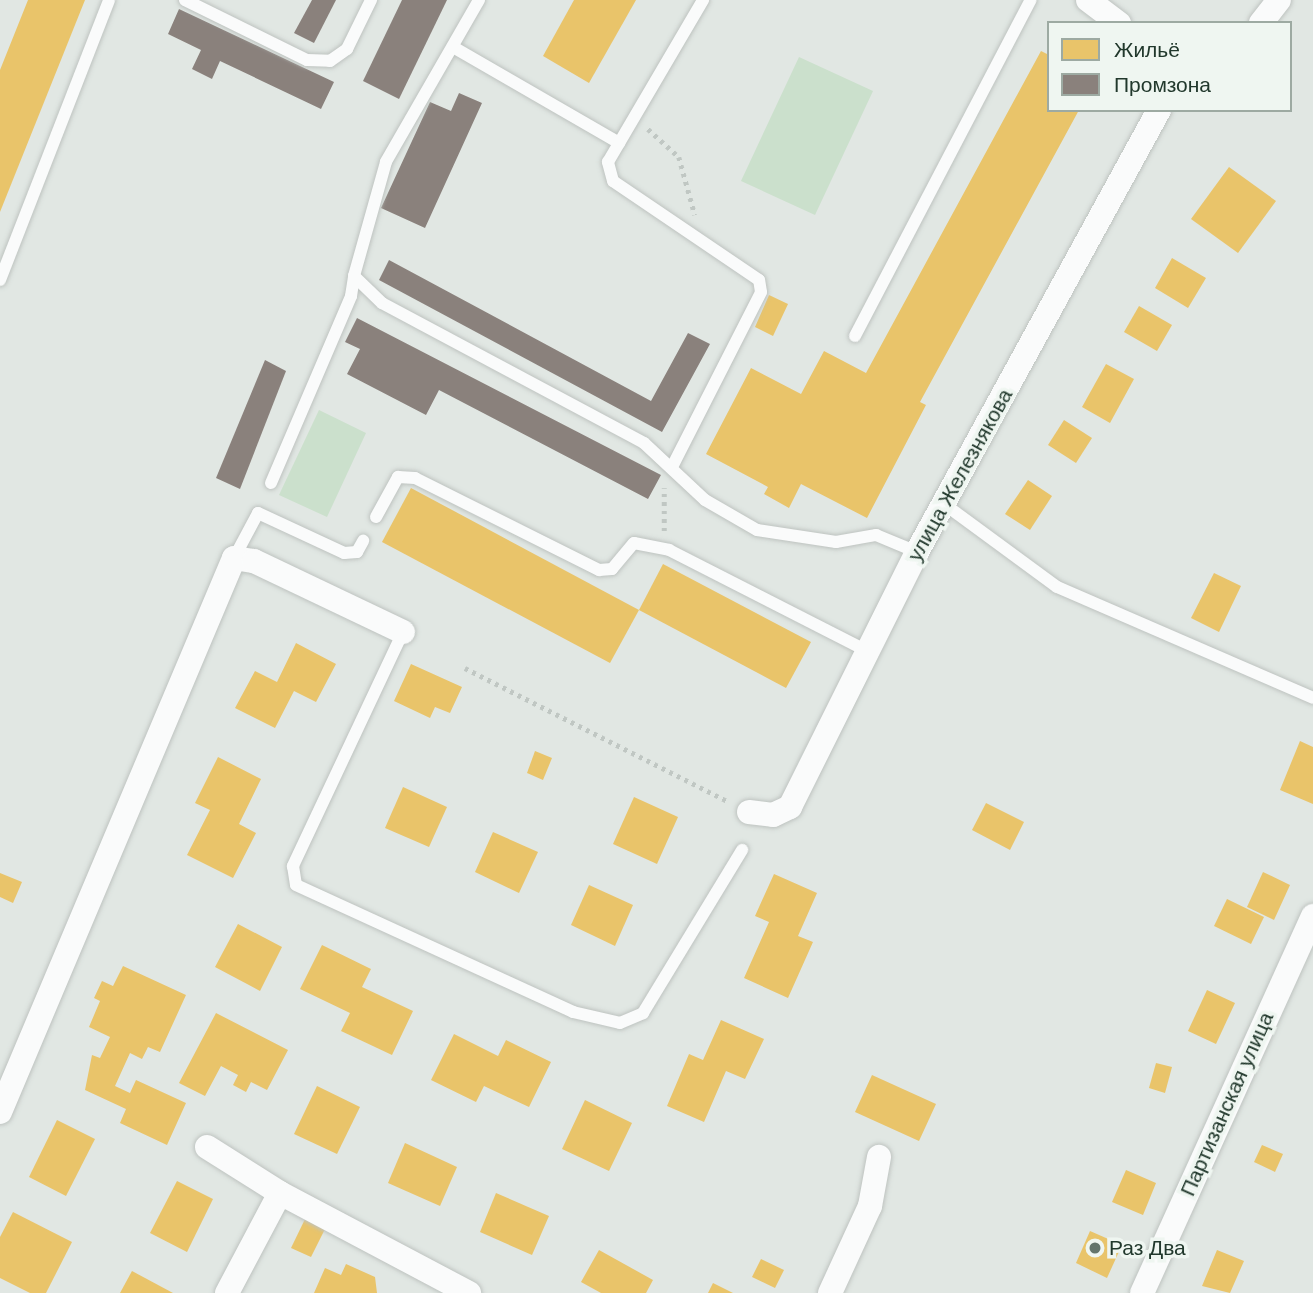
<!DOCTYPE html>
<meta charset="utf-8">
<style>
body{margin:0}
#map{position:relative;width:1313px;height:1293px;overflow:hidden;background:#e1e7e3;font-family:"DM Sans",sans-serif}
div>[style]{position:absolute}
.green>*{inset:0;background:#cbe0cc}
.homes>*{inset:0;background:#e9c46a}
.industry>*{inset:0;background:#8a817c}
.path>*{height:4.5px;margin-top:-2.25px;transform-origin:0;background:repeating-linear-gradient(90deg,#c0c7c3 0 3.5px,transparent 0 8.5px)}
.roads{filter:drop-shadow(0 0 2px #bec3c0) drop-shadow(0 0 2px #bec3c0)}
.service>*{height:12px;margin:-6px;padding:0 6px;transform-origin:6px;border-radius:6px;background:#fafbfb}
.minor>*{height:24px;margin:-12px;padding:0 12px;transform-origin:12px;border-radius:12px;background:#fafbfb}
.dots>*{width:19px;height:19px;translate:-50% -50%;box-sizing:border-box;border:4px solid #eff6f1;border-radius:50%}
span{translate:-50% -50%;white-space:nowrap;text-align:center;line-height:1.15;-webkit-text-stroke:7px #eff6f1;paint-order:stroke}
.street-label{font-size:21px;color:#21382c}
.poi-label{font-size:21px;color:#21382c}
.left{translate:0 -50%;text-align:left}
.legend{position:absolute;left:1047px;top:21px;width:245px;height:91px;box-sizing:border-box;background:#eff6f1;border:2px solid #9daaa2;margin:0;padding:9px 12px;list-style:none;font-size:21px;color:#21382c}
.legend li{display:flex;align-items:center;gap:14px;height:35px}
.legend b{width:35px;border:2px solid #9daaa2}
</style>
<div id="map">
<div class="green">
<i style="clip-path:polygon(799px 57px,873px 91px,815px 215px,741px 181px)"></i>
<i style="clip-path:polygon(319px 410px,366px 433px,327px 517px,279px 495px)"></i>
</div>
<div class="homes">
<i style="clip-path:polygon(28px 0,85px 0,0 212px,0 70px)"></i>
<i style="clip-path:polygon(574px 0,636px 0,589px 83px,543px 56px)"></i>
<i style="clip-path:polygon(1041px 51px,1049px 55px,1049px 110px,1079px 110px,920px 402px,926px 405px,867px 518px,801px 484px,789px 508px,764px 494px,768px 487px,706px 454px,751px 368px,801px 394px,824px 351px,866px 373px)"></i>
<i style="clip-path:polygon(1229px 167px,1276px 201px,1238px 253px,1191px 219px)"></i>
<i style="clip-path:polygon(1172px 258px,1206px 278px,1188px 308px,1155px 288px)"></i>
<i style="clip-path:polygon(769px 295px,788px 304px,773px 336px,755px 327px)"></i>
<i style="clip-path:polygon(1139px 306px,1172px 325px,1157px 351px,1124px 332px)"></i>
<i style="clip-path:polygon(1106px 364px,1134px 379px,1110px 423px,1082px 407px)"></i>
<i style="clip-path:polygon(1064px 420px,1092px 438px,1076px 463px,1048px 445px)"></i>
<i style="clip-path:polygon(1028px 480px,1052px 496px,1030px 530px,1005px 514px)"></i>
<i style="clip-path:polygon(411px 488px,639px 610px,610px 663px,382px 542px)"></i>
<i style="clip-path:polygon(663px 564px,811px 642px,786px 688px,639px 610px)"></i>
<i style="clip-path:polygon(1214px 573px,1241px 586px,1219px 632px,1191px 618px)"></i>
<i style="clip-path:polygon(296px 643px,336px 664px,316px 702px,294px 691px,275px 728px,235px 708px,255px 671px,277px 682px)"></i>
<i style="clip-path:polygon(411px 664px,462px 687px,450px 713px,435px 707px,430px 718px,394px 701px)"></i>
<i style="clip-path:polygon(1300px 741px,1313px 747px,1313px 804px,1280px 790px)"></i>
<i style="clip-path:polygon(535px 751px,552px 758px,543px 780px,527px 773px)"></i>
<i style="clip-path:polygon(218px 757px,261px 779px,239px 824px,256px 833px,233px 878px,187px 855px,210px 810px,195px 803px)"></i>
<i style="clip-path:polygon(403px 787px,447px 807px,429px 847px,385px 828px)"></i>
<i style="clip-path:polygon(634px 797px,678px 817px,657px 864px,613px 844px)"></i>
<i style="clip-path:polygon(986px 803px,1024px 822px,1010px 850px,972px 830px)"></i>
<i style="clip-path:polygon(493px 832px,538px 852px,519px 893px,475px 872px)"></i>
<i style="clip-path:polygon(1263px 872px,1290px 885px,1274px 920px,1247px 907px)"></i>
<i style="clip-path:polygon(0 873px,22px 882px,13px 903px,0 897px)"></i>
<i style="clip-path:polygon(774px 874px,817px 893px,798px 936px,813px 942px,788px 998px,744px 978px,769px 922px,755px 916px)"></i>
<i style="clip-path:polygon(589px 885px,633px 905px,615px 946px,571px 925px)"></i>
<i style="clip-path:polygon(1227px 899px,1264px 917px,1251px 944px,1214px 926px)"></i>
<i style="clip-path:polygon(238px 924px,282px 947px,260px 991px,215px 967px)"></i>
<i style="clip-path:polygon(322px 945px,371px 969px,362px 987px,413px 1011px,392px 1055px,341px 1031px,350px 1013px,300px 989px)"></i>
<i style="clip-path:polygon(123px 966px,186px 995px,160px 1052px,148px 1047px,142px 1059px,130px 1053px,115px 1086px,130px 1093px,136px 1080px,186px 1103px,167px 1145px,120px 1123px,126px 1109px,85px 1090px,92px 1055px,100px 1058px,110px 1037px,89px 1027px,100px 1001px,94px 998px,102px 981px,113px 986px)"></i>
<i style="clip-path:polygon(1207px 990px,1235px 1003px,1216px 1044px,1188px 1031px)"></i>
<i style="clip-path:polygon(216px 1013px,288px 1050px,267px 1090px,251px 1082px,246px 1092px,233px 1085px,238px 1075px,221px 1066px,205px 1096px,179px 1083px)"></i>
<i style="clip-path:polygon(721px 1020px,764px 1039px,745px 1079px,726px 1071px,704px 1122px,667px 1106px,689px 1054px,703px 1060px)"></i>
<i style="clip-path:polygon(454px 1034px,498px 1056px,506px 1040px,551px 1062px,529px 1107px,484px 1086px,476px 1102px,431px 1080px)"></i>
<i style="clip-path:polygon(1156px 1063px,1172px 1067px,1165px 1093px,1149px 1088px)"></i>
<i style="clip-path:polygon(872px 1075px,936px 1104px,919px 1141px,855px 1112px)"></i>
<i style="clip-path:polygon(317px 1086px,360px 1107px,337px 1154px,294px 1134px)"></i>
<i style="clip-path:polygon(585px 1100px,632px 1123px,609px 1171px,562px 1149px)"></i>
<i style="clip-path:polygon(57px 1120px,95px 1139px,66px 1196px,29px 1177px)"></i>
<i style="clip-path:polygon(405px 1143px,457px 1167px,440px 1206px,388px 1183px)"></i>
<i style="clip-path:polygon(1262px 1145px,1283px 1154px,1275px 1172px,1254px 1162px)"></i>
<i style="clip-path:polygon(1126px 1170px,1156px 1183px,1143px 1215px,1112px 1202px)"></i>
<i style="clip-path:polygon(177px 1181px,213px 1199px,187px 1252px,150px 1233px)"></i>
<i style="clip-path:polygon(496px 1193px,549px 1216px,532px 1255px,480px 1232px)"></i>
<i style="clip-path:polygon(13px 1212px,72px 1242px,46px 1293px,30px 1293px,0 1278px,0 1237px)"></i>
<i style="clip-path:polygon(306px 1217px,326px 1227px,311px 1257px,291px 1248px)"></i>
<i style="clip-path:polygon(1090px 1231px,1122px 1245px,1107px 1278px,1076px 1263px)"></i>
<i style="clip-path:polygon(599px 1250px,653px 1280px,646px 1293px,601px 1293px,581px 1282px)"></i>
<i style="clip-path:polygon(1217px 1250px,1244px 1261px,1230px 1293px,1202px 1286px)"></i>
<i style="clip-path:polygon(761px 1259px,784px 1270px,775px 1288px,752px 1277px)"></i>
<i style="clip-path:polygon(346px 1264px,375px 1277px,377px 1293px,314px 1293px,325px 1268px,341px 1275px)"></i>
<i style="clip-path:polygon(132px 1271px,173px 1293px,120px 1293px)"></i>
<i style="clip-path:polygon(713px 1283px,733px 1293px,708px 1293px)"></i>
</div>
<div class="industry">
<i style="clip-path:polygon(312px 0,336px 0,314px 43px,294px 33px)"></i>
<i style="clip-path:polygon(402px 0,447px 0,399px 99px,363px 81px)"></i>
<i style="clip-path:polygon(179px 9px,334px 82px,321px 109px,220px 61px,212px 79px,192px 69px,201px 50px,168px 34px)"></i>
<i style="clip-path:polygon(459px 93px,482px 103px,425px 228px,381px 208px,430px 102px,451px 111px)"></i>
<i style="clip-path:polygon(389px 260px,651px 401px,688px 333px,710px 344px,662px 432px,379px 280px)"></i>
<i style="clip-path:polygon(357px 318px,661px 475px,648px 499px,439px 390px,426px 415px,347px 374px,360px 349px,345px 342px)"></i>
<i style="clip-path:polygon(265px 360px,286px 371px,240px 489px,216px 478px)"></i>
</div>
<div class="path">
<i style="left:648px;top:129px;width:42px;rotate:42.1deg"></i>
<i style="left:679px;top:157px;width:60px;rotate:74.6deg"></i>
<i style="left:664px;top:531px;width:43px;rotate:-90deg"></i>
<i style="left:465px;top:668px;width:296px;rotate:26.9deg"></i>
</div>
<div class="roads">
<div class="service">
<i style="left:185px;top:0;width:136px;rotate:26.2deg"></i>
<i style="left:307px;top:60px;width:23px;rotate:2deg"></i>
<i style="left:330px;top:61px;width:21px;rotate:-35deg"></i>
<i style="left:347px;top:49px;width:55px;rotate:-63.9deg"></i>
<i style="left:479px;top:0;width:187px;rotate:119.9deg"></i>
<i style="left:386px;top:162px;width:118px;rotate:105.7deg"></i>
<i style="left:354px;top:276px;width:39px;rotate:44deg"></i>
<i style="left:382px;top:303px;width:297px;rotate:28.1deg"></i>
<i style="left:644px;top:443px;width:83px;rotate:43.1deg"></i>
<i style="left:705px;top:500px;width:60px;rotate:30deg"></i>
<i style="left:757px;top:530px;width:80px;rotate:8.6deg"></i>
<i style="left:836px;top:542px;width:41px;rotate:-9.9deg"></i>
<i style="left:876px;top:535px;width:44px;rotate:22.5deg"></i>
<i style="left:453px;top:47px;width:192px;rotate:30deg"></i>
<i style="left:0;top:280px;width:300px;rotate:-68.7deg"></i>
<i style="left:855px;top:336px;width:379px;rotate:-62.4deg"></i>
<i style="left:672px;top:467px;width:196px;rotate:-63deg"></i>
<i style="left:761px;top:292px;width:12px;rotate:-99deg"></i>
<i style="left:759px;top:280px;width:176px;rotate:-145.9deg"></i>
<i style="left:613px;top:181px;width:20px;rotate:-105deg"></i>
<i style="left:608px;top:162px;width:188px;rotate:-59.6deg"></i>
<i style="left:271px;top:483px;width:203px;rotate:-66.8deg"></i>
<i style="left:351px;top:296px;width:20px;rotate:-81deg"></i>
<i style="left:944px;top:504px;width:140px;rotate:36.3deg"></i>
<i style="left:1057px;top:587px;width:279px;rotate:23.4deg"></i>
<i style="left:376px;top:517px;width:46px;rotate:-61.2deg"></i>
<i style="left:398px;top:477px;width:17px;rotate:3deg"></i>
<i style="left:415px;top:478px;width:206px;rotate:26.6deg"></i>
<i style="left:599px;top:570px;width:13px;rotate:-4deg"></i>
<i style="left:612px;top:569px;width:34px;rotate:-50deg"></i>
<i style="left:634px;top:543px;width:36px;rotate:11deg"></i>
<i style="left:669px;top:550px;width:220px;rotate:27deg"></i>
<i style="left:234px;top:558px;width:51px;rotate:-61.9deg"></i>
<i style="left:258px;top:513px;width:95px;rotate:24.9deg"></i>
<i style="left:344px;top:553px;width:13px;rotate:-4deg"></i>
<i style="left:357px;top:552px;width:13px;rotate:-61deg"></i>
<i style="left:403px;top:632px;width:259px;rotate:115.2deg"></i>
<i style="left:293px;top:866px;width:19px;rotate:81deg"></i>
<i style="left:296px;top:885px;width:305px;rotate:24.6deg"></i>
<i style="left:573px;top:1012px;width:48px;rotate:13.2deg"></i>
<i style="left:620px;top:1023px;width:25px;rotate:-23deg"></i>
<i style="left:643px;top:1013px;width:191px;rotate:-58.7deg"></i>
</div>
<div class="minor">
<i style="left:1088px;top:0;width:39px;rotate:37deg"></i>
<i style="left:1261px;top:23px;width:29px;rotate:-52deg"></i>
<i style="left:749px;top:812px;width:24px;rotate:7deg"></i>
<i style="left:773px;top:815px;width:19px;rotate:-25deg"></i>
<i style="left:790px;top:807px;width:285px;rotate:-63.5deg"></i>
<i style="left:917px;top:552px;width:504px;rotate:-61.3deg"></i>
<i style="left:0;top:1112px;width:601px;rotate:-67.1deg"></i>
<i style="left:234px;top:558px;width:20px;rotate:9deg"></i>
<i style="left:254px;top:561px;width:165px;rotate:25.5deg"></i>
<i style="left:207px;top:1147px;width:86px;rotate:32.2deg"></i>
<i style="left:227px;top:1293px;width:113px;rotate:-62.1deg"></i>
<i style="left:280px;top:1193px;width:214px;rotate:27.9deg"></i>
<i style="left:830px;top:1293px;width:96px;rotate:-65.3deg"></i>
<i style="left:870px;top:1206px;width:50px;rotate:-79.6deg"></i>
<i style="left:1142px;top:1293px;width:414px;rotate:-65.6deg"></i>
</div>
</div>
<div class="dots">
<i style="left:1095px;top:1248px;background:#64756c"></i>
</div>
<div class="street-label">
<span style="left:960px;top:475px;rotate:-61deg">улица Железнякова</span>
<span style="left:1227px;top:1104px;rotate:-66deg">Партизанская улица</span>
</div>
<div class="poi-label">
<span class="left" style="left:1109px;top:1248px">Раз Два</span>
</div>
<ul class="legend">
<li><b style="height:19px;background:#e9c46a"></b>Жильё</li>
<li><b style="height:19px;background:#8a817c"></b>Промзона</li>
</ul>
</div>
